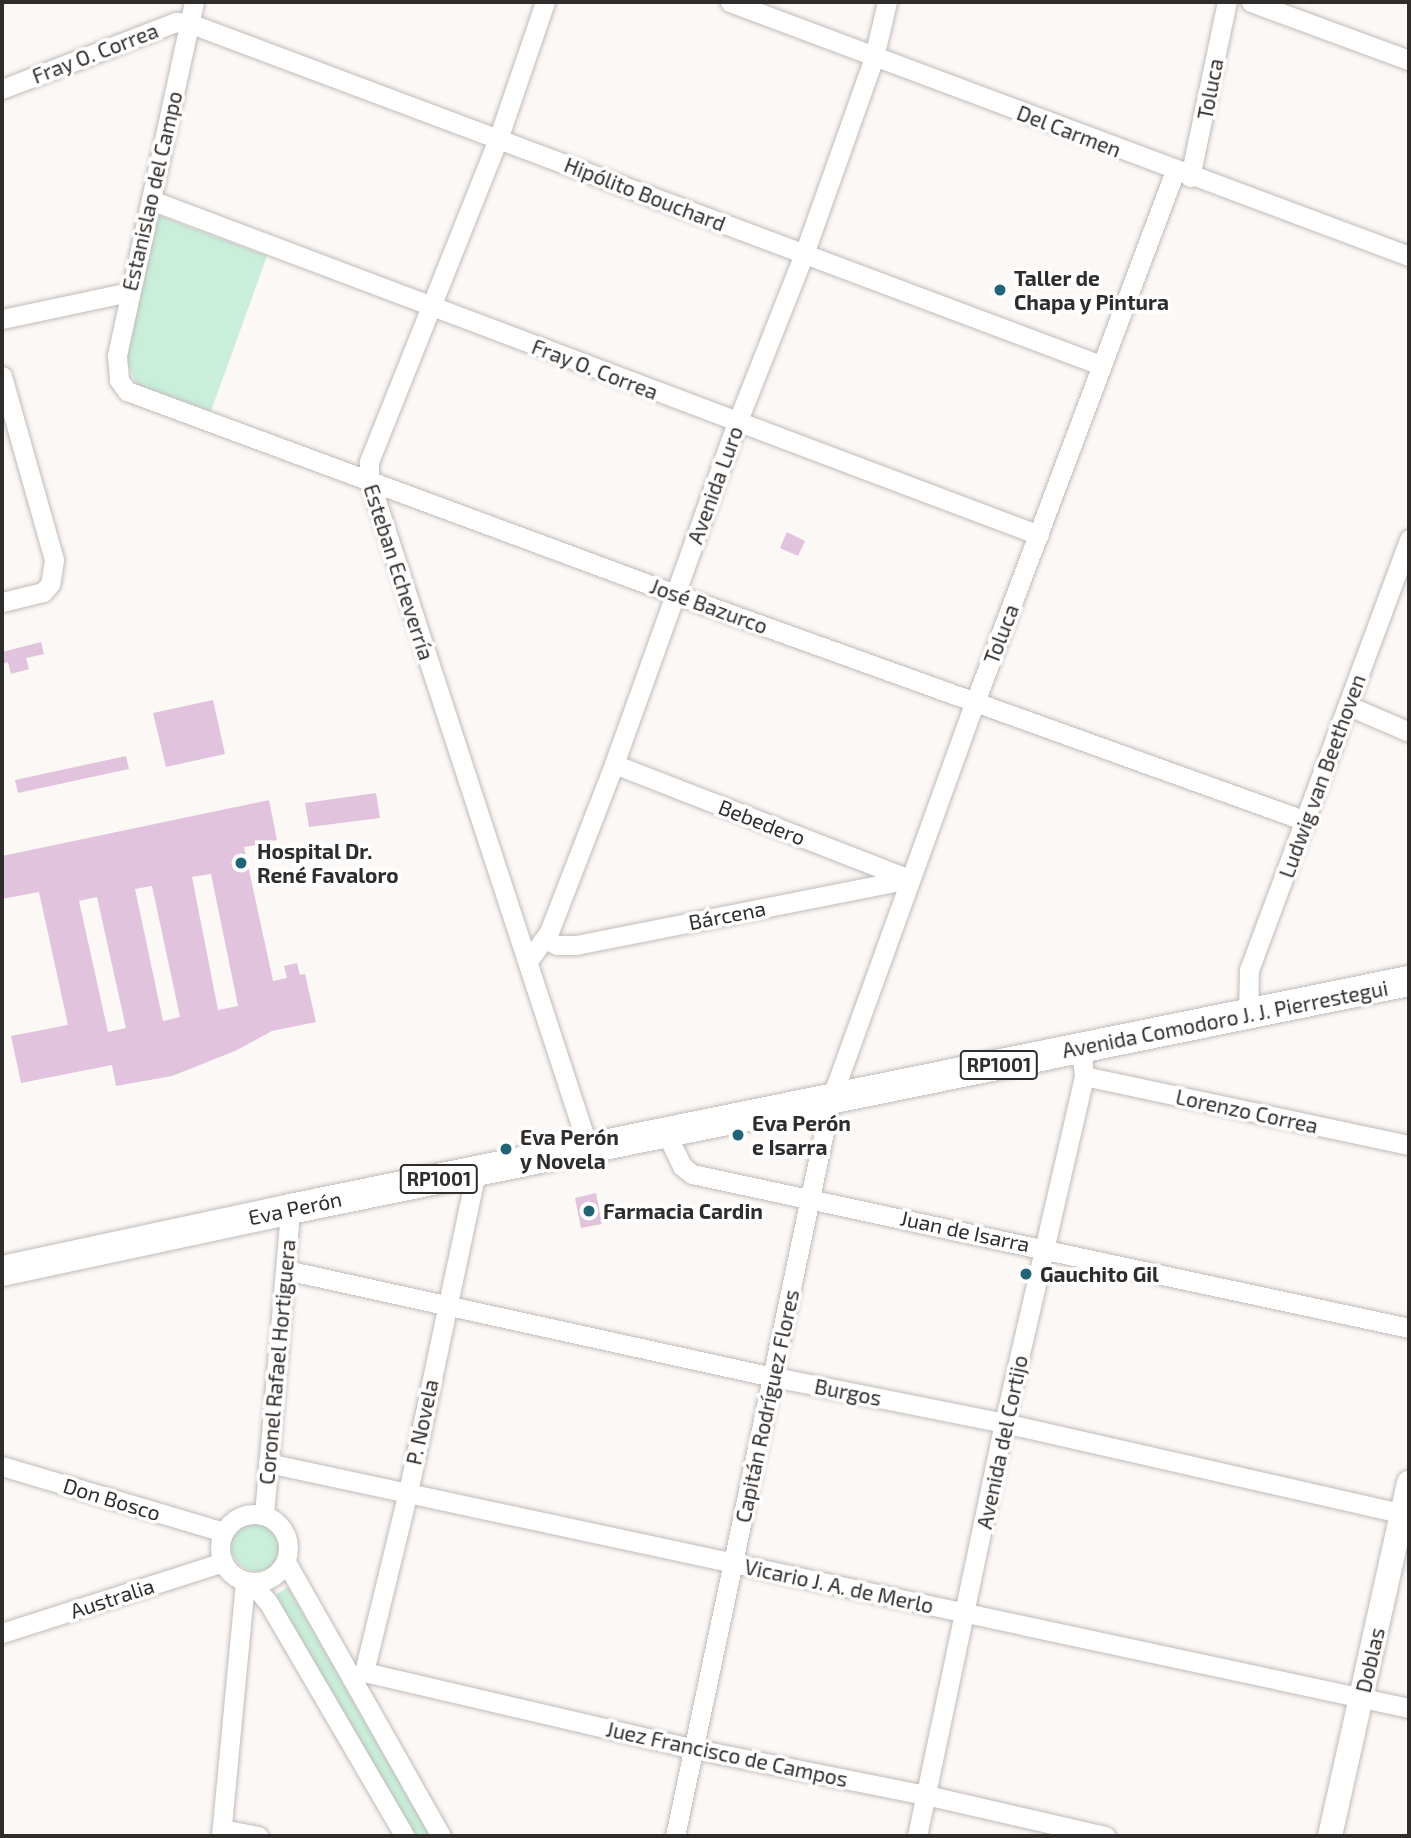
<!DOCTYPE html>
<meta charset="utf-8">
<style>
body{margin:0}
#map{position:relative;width:1411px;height:1838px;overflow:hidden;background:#fcf8f5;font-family:"Exo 2",sans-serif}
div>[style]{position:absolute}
.green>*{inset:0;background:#c9eeda}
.round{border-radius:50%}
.building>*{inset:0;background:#e2c3dd}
.roads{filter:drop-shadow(0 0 2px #c0bbb8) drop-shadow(0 0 2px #c0bbb8)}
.minor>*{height:19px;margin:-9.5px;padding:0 9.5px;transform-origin:9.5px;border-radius:9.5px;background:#fff}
.minor>.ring{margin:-9.5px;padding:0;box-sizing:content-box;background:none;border:19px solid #fff;border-radius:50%}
.tertiary>*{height:24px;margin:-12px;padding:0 12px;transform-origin:12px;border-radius:12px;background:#fff}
.primary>*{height:30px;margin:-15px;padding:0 15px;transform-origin:15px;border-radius:15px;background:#fff}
.dots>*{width:19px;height:19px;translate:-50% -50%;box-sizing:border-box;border:4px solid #fff;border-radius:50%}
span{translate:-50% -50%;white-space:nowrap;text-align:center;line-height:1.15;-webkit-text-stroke:7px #fff;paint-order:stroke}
.shield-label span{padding:2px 5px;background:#fff;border:2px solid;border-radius:5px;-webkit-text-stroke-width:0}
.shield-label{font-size:19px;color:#2f2d2c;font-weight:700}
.street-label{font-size:21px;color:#2f2d2c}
.poi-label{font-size:21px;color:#2f2d2c;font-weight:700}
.left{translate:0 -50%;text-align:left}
.frame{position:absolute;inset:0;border:4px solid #2f2d2c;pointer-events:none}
</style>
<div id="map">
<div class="green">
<i style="clip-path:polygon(157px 215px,267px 256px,211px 411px,137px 385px,125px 359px)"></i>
<i class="round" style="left:231px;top:1519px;width:52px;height:52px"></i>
<i style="clip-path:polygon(288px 1587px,430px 1836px,413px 1836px,275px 1595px)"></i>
</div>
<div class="building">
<i style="clip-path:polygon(787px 532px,805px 541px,798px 556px,780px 548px)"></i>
<i style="clip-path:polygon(41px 642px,44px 654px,26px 658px,29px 669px,11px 674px,8px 662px,2px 664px,2px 652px)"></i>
<i style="clip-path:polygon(213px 700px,225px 754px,166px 767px,153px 713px)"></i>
<i style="clip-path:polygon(126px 756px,129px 769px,18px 793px,15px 780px)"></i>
<i style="clip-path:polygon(376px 793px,380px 818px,309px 827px,305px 803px)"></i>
<i style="clip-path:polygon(evenodd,269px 800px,277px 840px,273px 841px,276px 854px,266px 856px,263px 844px,244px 847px,273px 981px,287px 978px,284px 966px,297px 963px,300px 975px,305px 974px,316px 1022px,272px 1031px,235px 1051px,172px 1076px,116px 1086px,112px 1065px,21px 1083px,11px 1036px,68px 1025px,39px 892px,2px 899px,2px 856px,269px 800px,211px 874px,238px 1006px,218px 1010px,192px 877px,211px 874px,269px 800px,152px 886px,180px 1017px,163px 1021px,135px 889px,152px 886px,269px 800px,97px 897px,126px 1028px,108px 1032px,79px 901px,97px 897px)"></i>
<i style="clip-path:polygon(596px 1193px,602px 1224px,581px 1228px,575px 1198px)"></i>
</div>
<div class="roads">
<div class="minor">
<i style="left:194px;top:2px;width:362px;rotate:102.3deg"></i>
<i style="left:117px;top:356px;width:24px;rotate:85deg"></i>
<i style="left:119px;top:380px;width:14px;rotate:54deg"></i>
<i style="left:127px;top:391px;width:584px;rotate:20.33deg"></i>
<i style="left:675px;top:594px;width:671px;rotate:19.79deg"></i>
<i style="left:545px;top:2px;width:145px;rotate:108.9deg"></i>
<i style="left:498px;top:139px;width:348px;rotate:111.8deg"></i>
<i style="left:369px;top:462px;width:17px;rotate:90deg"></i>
<i style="left:369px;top:479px;width:706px;rotate:71.85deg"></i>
<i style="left:730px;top:2px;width:725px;rotate:20.51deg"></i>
<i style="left:1251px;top:2px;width:168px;rotate:20.2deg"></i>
<i style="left:2px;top:89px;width:186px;rotate:-21.1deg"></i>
<i style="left:176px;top:22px;width:13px;rotate:4deg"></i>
<i style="left:189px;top:23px;width:974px;rotate:20.56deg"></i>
<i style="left:1190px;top:177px;width:179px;rotate:-78.1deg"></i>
<i style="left:151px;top:200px;width:949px;rotate:20.67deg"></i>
<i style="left:2px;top:319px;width:130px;rotate:-12deg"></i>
<i style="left:2px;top:376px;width:191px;rotate:74.2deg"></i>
<i style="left:54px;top:560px;width:24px;rotate:99deg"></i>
<i style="left:50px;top:584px;width:11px;rotate:131deg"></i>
<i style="left:43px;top:592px;width:42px;rotate:166.3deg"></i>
<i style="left:1349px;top:706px;width:65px;rotate:23.4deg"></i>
<i style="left:614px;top:764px;width:317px;rotate:21.3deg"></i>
<i style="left:545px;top:939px;width:13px;rotate:27deg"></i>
<i style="left:557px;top:945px;width:19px"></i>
<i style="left:576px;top:945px;width:339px;rotate:-11.2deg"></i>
<i style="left:528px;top:961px;width:36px;rotate:-54deg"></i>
<i style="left:549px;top:932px;width:180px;rotate:-68.8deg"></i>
<i style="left:614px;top:764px;width:363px;rotate:-70.2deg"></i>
<i style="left:737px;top:423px;width:182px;rotate:-68.4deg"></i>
<i style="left:804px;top:254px;width:209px;rotate:-70.4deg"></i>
<i style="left:874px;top:57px;width:57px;rotate:-76.7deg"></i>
<i style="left:1248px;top:1016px;width:46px;rotate:-88.8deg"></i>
<i style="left:1249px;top:970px;width:460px;rotate:-69.6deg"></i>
<i style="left:1084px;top:1076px;width:332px;rotate:12deg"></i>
<i style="left:666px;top:1133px;width:37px;rotate:64deg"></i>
<i style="left:682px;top:1166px;width:13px;rotate:39deg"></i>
<i style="left:692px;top:1174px;width:733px;rotate:12.12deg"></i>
<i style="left:286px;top:1270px;width:500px;rotate:12.4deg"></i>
<i style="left:774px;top:1377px;width:235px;rotate:11.3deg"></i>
<i style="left:1004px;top:1423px;width:415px;rotate:12.8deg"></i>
<i style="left:268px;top:1463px;width:1167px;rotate:12.12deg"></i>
<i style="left:2px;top:1466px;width:231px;rotate:16.6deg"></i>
<i class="ring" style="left:220px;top:1514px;width:49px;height:49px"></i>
<i style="left:264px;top:1515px;width:307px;rotate:-85.1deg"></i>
<i style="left:286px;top:1562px;width:315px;rotate:60.5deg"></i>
<i style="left:251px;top:1582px;width:26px;rotate:50deg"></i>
<i style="left:268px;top:1602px;width:271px;rotate:59.7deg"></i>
<i style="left:2px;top:1633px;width:232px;rotate:-17.8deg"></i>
<i style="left:364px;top:1672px;width:340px;rotate:13.1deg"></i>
<i style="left:695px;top:1749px;width:236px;rotate:11.3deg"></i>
<i style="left:926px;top:1795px;width:184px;rotate:12.9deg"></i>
<i style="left:364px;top:1672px;width:185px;rotate:-76.3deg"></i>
<i style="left:408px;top:1492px;width:327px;rotate:-78deg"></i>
<i style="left:222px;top:1829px;width:37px;rotate:11deg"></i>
<i style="left:221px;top:1836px;width:256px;rotate:-84.6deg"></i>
<i style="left:675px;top:1836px;width:753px;rotate:-78.05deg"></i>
<i style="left:831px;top:1099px;width:422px;rotate:-70.1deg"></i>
<i style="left:975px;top:702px;width:567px;rotate:-69.36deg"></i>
<i style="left:917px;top:1836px;width:422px;rotate:-78.1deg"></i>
<i style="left:1004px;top:1423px;width:356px;rotate:-77deg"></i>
<i style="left:1084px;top:1076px;width:28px;rotate:-96deg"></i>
</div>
<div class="tertiary">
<i style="left:1330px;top:1836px;width:362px;rotate:-77.4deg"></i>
</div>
<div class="primary">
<i style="left:2px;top:1271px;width:295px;rotate:-12.1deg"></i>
<i style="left:290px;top:1209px;width:1142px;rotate:-11.52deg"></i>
</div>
</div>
<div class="dots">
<i style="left:1000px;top:290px;background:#206476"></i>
<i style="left:241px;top:863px;background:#206476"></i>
<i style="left:738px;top:1135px;background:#206476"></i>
<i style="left:506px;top:1149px;background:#206476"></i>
<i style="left:589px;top:1211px;background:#206476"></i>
<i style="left:1026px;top:1274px;background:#206476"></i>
</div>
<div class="shield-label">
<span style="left:999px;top:1065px">RP1001</span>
<span style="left:439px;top:1179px">RP1001</span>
</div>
<div class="street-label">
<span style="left:95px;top:53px;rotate:-21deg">Fray O. Correa</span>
<span style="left:1210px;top:89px;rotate:-79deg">Toluca</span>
<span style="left:1069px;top:131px;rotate:21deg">Del Carmen</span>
<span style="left:152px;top:191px;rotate:-77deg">Estanislao del Campo</span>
<span style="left:645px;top:194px;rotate:21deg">Hipólito Bouchard</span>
<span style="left:595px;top:369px;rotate:21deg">Fray O. Correa</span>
<span style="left:715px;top:485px;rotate:-70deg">Avenida Luro</span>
<span style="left:399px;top:572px;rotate:72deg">Esteban Echeverría</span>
<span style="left:709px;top:606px;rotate:20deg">José Bazurco</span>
<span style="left:1001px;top:634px;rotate:-69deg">Toluca</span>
<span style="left:1322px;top:776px;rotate:-70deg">Ludwig van Beethoven</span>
<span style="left:762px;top:822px;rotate:21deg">Bebedero</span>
<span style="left:727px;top:915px;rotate:-11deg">Bárcena</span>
<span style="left:1225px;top:1019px;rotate:-11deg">Avenida Comodoro J. J. Pierrestegui</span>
<span style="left:1247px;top:1111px;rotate:12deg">Lorenzo Correa</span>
<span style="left:295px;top:1208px;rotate:-12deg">Eva Perón</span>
<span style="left:965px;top:1231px;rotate:12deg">Juan de Isarra</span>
<span style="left:277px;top:1362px;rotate:-85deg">Coronel Rafael Hortiguera</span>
<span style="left:848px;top:1392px;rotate:11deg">Burgos</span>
<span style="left:767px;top:1406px;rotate:-78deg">Capitán Rodríguez Flores</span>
<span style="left:422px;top:1422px;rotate:-78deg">P. Novela</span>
<span style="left:1002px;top:1442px;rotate:-78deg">Avenida del Cortijo</span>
<span style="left:112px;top:1499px;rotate:17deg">Don Bosco</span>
<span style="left:839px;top:1586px;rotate:12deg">Vicario J. A. de Merlo</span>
<span style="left:112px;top:1598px;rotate:-18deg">Australia</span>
<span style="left:1370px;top:1660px;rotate:-77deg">Doblas</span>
<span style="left:727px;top:1754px;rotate:12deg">Juez Francisco de Campos</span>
</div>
<div class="poi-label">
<span class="left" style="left:1014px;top:290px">Taller de<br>Chapa y Pintura</span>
<span class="left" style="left:257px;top:863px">Hospital Dr.<br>René Favaloro</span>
<span class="left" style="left:752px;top:1135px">Eva Perón<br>e Isarra</span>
<span class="left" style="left:520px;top:1149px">Eva Perón<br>y Novela</span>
<span class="left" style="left:603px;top:1211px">Farmacia Cardin</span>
<span class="left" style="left:1040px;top:1274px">Gauchito Gil</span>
</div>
<div class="frame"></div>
</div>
